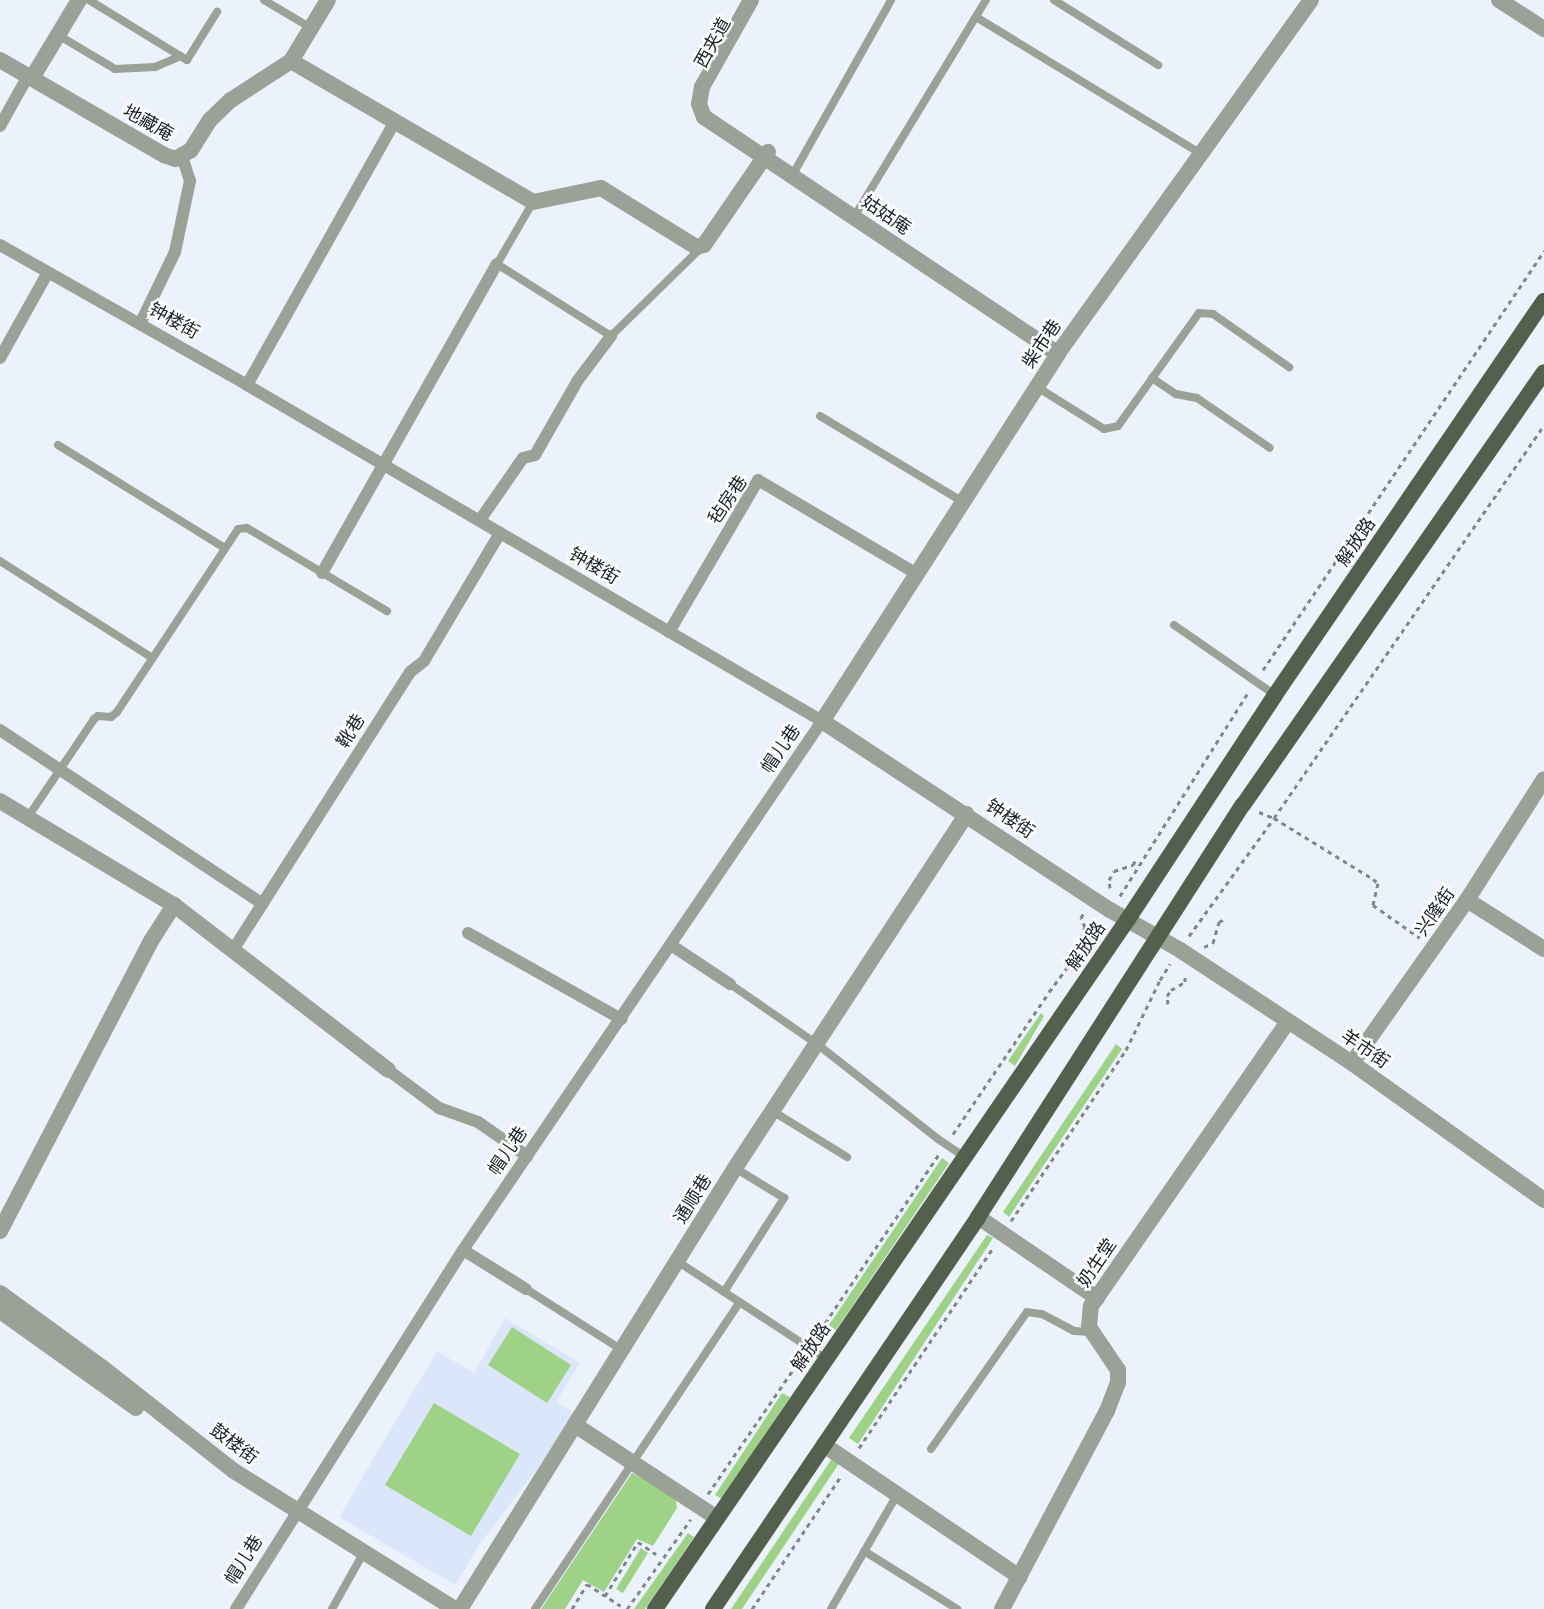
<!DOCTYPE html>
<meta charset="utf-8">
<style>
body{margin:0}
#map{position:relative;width:1544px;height:1609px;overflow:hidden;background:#ecf2fc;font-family:"Crimson Pro","Noto Sans SC",serif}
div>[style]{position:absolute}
.built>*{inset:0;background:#dce6fa}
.green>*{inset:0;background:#9ed387}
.path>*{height:3px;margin-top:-1.5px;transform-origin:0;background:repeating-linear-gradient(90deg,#80868f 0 4.5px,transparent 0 9px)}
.service>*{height:8px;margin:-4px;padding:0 4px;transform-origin:4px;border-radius:4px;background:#9aa197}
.pedestrian>*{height:12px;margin:-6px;padding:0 6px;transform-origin:6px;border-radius:6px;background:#9aa197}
.minor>*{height:16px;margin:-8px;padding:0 8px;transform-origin:8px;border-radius:8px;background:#9aa197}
.tertiary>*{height:16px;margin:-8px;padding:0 8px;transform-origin:8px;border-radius:8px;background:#9aa197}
.primary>*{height:16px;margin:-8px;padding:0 8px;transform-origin:8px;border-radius:8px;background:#53604e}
span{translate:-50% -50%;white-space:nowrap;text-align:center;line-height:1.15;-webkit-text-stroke:5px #fff;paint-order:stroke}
.street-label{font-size:18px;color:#181d26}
</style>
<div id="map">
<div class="built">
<i style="clip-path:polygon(505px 1318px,580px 1363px,556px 1402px,574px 1413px,539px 1466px,479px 1545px,455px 1585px,339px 1517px,437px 1351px,474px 1373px)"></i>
</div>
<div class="green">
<i style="clip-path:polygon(1041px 1013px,1044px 1016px,1015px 1066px,1008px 1061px)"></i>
<i style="clip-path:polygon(1116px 1044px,1122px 1049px,1009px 1217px,1003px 1212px)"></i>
<i style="clip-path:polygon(942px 1158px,949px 1163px,836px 1330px,829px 1325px)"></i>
<i style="clip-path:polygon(987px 1235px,993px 1238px,858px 1444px,849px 1438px)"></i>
<i style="clip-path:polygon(512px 1327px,571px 1365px,547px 1403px,488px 1365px)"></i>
<i style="clip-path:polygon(782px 1393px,790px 1397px,722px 1499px,715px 1495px)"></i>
<i style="clip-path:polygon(434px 1403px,520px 1454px,471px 1536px,385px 1485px)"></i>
<i style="clip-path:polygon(833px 1457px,840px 1462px,742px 1609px,731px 1609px)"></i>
<i style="clip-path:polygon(632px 1473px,666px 1490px,676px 1501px,677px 1508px,653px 1546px,637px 1539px,604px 1592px,583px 1580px,565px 1609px,541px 1609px)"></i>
<i style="clip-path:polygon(688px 1533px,694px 1537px,645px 1609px,634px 1609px)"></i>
<i style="clip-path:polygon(641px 1548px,648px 1553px,623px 1593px,616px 1589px)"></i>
</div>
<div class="path">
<i style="left:1263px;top:670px;width:505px;rotate:-56.15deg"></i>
<i style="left:1259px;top:812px;width:16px;rotate:22deg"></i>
<i style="left:1274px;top:818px;width:116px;rotate:31.6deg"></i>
<i style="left:1373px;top:879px;width:6px;rotate:39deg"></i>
<i style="left:1378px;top:883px;width:23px;rotate:103deg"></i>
<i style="left:1373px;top:905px;width:57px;rotate:35.1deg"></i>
<i style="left:1110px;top:888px;width:8px;rotate:-97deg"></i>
<i style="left:1109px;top:880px;width:10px;rotate:-61deg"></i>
<i style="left:1114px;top:871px;width:20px;rotate:-18deg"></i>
<i style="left:1133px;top:865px;width:9px;rotate:-63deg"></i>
<i style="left:1120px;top:896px;width:242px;rotate:-57.8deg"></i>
<i style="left:1189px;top:936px;width:145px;rotate:-54.2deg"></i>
<i style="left:1274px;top:818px;width:477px;rotate:-55.5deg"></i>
<i style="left:1075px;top:946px;width:21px;rotate:-62deg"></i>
<i style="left:1085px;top:927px;width:10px;rotate:-114deg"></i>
<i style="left:1081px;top:918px;width:7px;rotate:-63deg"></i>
<i style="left:1204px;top:947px;width:10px;rotate:-24deg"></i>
<i style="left:1213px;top:943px;width:22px;rotate:-74deg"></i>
<i style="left:1219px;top:922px;width:8px;rotate:-30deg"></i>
<i style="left:1168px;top:1004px;width:8px;rotate:-97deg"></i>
<i style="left:1167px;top:996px;width:7px;rotate:-56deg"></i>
<i style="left:1171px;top:990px;width:16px;rotate:-30deg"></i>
<i style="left:1185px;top:982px;width:8px;rotate:-90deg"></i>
<i style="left:953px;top:1134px;width:171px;rotate:-55.9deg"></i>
<i style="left:1049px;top:992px;width:86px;rotate:-53.5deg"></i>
<i style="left:1011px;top:1221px;width:206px;rotate:-56.1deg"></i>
<i style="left:1126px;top:1050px;width:78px;rotate:-64.1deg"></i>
<i style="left:1160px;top:980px;width:19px;rotate:-58deg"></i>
<i style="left:815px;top:1338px;width:222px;rotate:-56deg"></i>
<i style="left:859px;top:1448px;width:243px;rotate:-56.2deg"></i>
<i style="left:708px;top:1494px;width:165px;rotate:-55.6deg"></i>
<i style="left:605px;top:1596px;width:63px;rotate:-58.6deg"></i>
<i style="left:638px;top:1542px;width:22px;rotate:34deg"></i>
<i style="left:572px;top:1609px;width:29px;rotate:-59deg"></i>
<i style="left:587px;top:1584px;width:40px;rotate:32.9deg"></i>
<i style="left:627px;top:1609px;width:110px;rotate:-54.6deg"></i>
<i style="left:752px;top:1609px;width:160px;rotate:-56.2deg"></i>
</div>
<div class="service">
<i style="left:89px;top:0;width:115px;rotate:31.5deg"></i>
<i style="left:187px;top:60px;width:57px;rotate:-58deg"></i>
<i style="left:264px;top:0;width:55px;rotate:30.8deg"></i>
<i style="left:1054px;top:0;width:123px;rotate:32deg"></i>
<i style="left:976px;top:17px;width:263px;rotate:31.3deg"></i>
<i style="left:58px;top:35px;width:66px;rotate:30.8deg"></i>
<i style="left:115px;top:69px;width:40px;rotate:-2.9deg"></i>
<i style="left:155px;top:67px;width:28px;rotate:-23deg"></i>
<i style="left:792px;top:176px;width:202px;rotate:-60.6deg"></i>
<i style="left:533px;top:202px;width:72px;rotate:120.1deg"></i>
<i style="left:497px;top:264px;width:135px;rotate:32.3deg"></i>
<i style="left:611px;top:336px;width:127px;rotate:-44.4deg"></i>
<i style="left:854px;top:217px;width:254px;rotate:-58.7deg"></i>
<i style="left:1152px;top:378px;width:29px;rotate:34deg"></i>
<i style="left:1176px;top:394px;width:21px;rotate:11deg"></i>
<i style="left:1197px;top:398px;width:88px;rotate:34.4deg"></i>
<i style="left:1037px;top:387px;width:79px;rotate:32.1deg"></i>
<i style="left:1104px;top:429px;width:14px;rotate:-12deg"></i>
<i style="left:1118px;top:426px;width:139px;rotate:-54.4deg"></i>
<i style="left:1199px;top:313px;width:14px;rotate:4deg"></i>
<i style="left:1213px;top:314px;width:93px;rotate:34.9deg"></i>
<i style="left:820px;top:416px;width:167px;rotate:31deg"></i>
<i style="left:58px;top:445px;width:196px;rotate:31.7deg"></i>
<i style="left:0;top:561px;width:180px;rotate:32.5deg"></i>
<i style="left:1174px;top:625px;width:123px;rotate:34.7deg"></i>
<i style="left:28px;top:817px;width:118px;rotate:-56deg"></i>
<i style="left:94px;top:719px;width:5px;rotate:-37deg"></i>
<i style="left:98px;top:716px;width:13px;rotate:4deg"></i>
<i style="left:111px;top:717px;width:8px;rotate:-40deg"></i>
<i style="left:117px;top:712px;width:219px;rotate:-56.5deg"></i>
<i style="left:238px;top:529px;width:9px;rotate:-6deg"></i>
<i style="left:247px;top:528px;width:163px;rotate:30.7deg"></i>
<i style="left:730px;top:984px;width:106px;rotate:34.6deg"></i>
<i style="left:817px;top:1044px;width:154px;rotate:38.1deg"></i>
<i style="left:938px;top:1139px;width:32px;rotate:34deg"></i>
<i style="left:774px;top:1112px;width:86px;rotate:31.7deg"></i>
<i style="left:677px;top:1261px;width:178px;rotate:33.3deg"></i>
<i style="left:526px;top:1289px;width:114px;rotate:32.4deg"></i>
<i style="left:724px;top:1292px;width:112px;rotate:-57.4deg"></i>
<i style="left:784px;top:1198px;width:57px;rotate:-148.5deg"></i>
<i style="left:931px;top:1449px;width:167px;rotate:-55deg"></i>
<i style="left:1027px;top:1312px;width:15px;rotate:8deg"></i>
<i style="left:1042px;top:1314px;width:36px;rotate:28deg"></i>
<i style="left:1074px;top:1331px;width:17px;rotate:3deg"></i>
<i style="left:864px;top:1551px;width:110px;rotate:31.9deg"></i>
<i style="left:332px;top:1609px;width:65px;rotate:-60.7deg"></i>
<i style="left:535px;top:1609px;width:369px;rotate:-56.3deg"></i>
<i style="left:831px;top:1609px;width:134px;rotate:-60deg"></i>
</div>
<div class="pedestrian">
<i style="left:0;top:126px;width:57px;rotate:-60.8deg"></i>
<i style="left:0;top:245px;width:284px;rotate:29.5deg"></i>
<i style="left:247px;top:385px;width:666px;rotate:30.3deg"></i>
<i style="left:822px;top:721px;width:639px;rotate:124.16deg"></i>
<i style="left:463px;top:1250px;width:425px;rotate:122.3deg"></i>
<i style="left:140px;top:324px;width:80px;rotate:-64.1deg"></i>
<i style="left:175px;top:252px;width:73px;rotate:-78.1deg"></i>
<i style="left:190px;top:181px;width:25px;rotate:-108deg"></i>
<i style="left:0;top:358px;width:98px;rotate:-60.8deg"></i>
<i style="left:247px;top:385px;width:304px;rotate:-60.7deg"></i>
<i style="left:480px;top:520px;width:75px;rotate:-55.3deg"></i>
<i style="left:523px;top:458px;width:12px;rotate:-14deg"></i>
<i style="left:535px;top:455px;width:86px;rotate:-60.2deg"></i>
<i style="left:578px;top:380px;width:55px;rotate:-53.1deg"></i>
<i style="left:322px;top:573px;width:355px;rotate:-60.5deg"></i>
<i style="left:669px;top:632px;width:176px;rotate:-59.6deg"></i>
<i style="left:758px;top:480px;width:185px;rotate:30.6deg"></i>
<i style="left:0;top:730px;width:315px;rotate:33.5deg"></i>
<i style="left:468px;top:933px;width:176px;rotate:29.3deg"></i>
<i style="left:671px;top:945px;width:71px;rotate:33.5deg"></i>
<i style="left:233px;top:950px;width:330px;rotate:-57.5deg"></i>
<i style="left:410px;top:672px;width:18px;rotate:-38deg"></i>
<i style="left:424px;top:661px;width:149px;rotate:-59.3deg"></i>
<i style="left:388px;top:1070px;width:64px;rotate:36.7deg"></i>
<i style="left:439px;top:1108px;width:41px;rotate:19.7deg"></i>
<i style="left:478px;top:1122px;width:60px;rotate:34.8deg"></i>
<i style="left:463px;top:1250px;width:74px;rotate:31.8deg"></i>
</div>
<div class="minor">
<i style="left:751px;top:0;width:100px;rotate:119.4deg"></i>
<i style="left:702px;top:87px;width:17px;rotate:100deg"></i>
<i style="left:699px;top:104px;width:14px;rotate:69deg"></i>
<i style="left:704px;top:117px;width:426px;rotate:33.8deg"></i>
<i style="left:0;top:60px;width:190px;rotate:30.1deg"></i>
<i style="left:164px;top:155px;width:12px;rotate:20deg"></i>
<i style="left:175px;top:159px;width:18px;rotate:-29deg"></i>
<i style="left:191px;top:150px;width:36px;rotate:-58deg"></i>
<i style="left:210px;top:120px;width:29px;rotate:-44deg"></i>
<i style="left:231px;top:100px;width:72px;rotate:-33deg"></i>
<i style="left:291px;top:61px;width:71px;rotate:-58.8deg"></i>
<i style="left:291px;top:61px;width:280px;rotate:30.2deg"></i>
<i style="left:533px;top:202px;width:69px;rotate:-11.6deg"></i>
<i style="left:601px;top:188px;width:112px;rotate:31.8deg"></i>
<i style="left:696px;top:247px;width:8px;rotate:-14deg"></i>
<i style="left:704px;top:245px;width:113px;rotate:-55.5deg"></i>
<i style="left:32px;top:78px;width:91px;rotate:-58.9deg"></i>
<i style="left:0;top:801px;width:203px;rotate:30.9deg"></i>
<i style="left:174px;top:905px;width:270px;rotate:37.6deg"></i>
<i style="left:1467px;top:900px;width:91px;rotate:32.5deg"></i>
<i style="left:1352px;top:1063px;width:199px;rotate:-54.8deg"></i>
<i style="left:1467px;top:900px;width:143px;rotate:-57.5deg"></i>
<i style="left:978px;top:1217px;width:144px;rotate:34.2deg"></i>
<i style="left:0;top:1231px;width:327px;rotate:-62.5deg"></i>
<i style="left:151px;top:941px;width:43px;rotate:-57.4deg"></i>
<i style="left:575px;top:1425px;width:170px;rotate:33.2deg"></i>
<i style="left:824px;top:1445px;width:236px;rotate:34deg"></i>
<i style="left:460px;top:1609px;width:520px;rotate:-58.05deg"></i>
<i style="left:735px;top:1168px;width:423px;rotate:-56.8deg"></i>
<i style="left:1002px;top:1609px;width:224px;rotate:-62.1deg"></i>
<i style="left:1107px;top:1411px;width:30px;rotate:-69deg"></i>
<i style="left:1118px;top:1383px;width:13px;rotate:-90deg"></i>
<i style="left:1118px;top:1370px;width:52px;rotate:-124deg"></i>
<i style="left:1089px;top:1327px;width:21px;rotate:-85deg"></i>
<i style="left:1091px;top:1306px;width:346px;rotate:-55.3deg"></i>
</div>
<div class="tertiary">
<i style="left:1311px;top:0;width:435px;rotate:125.6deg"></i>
<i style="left:1058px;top:354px;width:436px;rotate:122.7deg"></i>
<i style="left:822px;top:721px;width:344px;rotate:33.3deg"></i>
<i style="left:1110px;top:910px;width:81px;rotate:29.7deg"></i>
<i style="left:1180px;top:950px;width:206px;rotate:33.3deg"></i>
<i style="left:1352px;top:1063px;width:236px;rotate:35.5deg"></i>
<i style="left:1499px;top:0;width:54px;rotate:32.8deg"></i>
<i style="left:0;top:1293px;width:127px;rotate:36.1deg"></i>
<i style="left:103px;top:1368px;width:167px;rotate:38.2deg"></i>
<i style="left:234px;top:1471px;width:261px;rotate:32deg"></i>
<i style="left:0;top:1311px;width:167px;rotate:35.5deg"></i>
</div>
<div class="primary">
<i style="left:655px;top:1609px;width:837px;rotate:-55.57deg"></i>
<i style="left:1128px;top:919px;width:268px;rotate:-56.7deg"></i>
<i style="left:1275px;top:695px;width:477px;rotate:-55.7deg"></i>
<i style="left:713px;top:1609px;width:473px;rotate:-55.9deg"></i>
<i style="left:978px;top:1217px;width:490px;rotate:-57.3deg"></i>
<i style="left:1243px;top:805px;width:527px;rotate:-55.19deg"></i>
</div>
<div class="street-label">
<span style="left:713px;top:43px;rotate:-61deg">西夹道</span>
<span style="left:148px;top:123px;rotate:29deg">地藏庵</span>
<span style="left:886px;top:215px;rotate:34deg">姑姑庵</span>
<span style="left:174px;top:321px;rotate:29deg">钟楼街</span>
<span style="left:1042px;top:344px;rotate:-56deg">柴市巷</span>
<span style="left:728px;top:500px;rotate:-56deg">毡房巷</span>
<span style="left:1356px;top:542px;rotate:-56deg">解放路</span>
<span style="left:594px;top:566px;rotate:30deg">钟楼街</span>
<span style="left:351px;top:731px;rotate:-58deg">靴巷</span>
<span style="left:781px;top:749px;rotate:-56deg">帽儿巷</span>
<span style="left:1010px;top:819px;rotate:34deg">钟楼街</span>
<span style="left:1435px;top:912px;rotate:-55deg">兴隆街</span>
<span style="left:1086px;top:946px;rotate:-56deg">解放路</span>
<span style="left:1365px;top:1049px;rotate:34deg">羊市街</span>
<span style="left:508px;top:1151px;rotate:-56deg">帽儿巷</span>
<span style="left:693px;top:1199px;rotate:-58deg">通顺巷</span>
<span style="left:1097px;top:1263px;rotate:-56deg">奶生堂</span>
<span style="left:811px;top:1347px;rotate:-56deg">解放路</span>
<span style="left:234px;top:1444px;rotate:37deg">鼓楼街</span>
<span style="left:244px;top:1560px;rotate:-58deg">帽儿巷</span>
</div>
</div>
